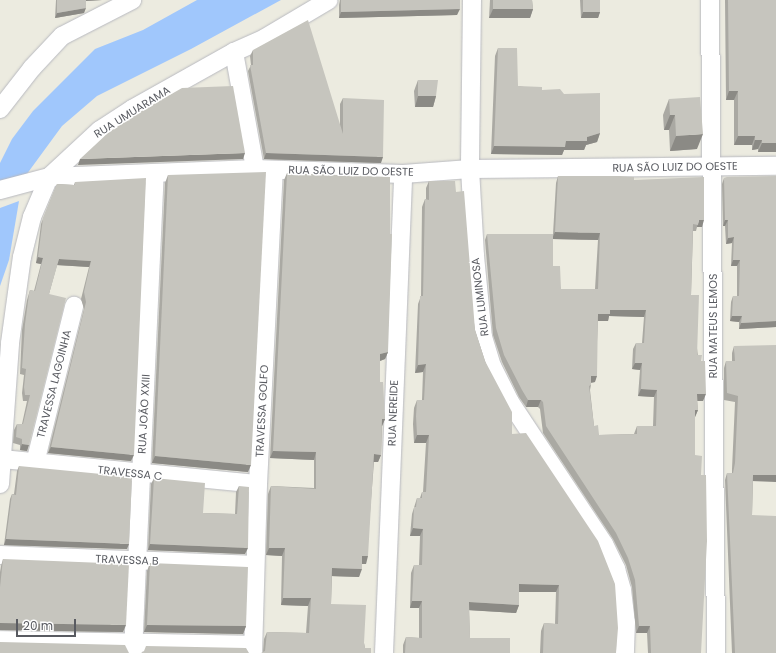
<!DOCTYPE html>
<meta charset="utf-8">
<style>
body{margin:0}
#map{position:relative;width:776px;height:653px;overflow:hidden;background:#ecebe0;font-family:Poppins,sans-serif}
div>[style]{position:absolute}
.water>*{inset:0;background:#a0c7fc}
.roads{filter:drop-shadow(0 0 1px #b8b9bf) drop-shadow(0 0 1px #b8b9bf)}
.minor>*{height:18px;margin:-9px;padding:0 9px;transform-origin:9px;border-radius:9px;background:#fff}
.wall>*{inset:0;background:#aaa9a3}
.shaded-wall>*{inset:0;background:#8b8a85}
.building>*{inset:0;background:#c6c5be}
span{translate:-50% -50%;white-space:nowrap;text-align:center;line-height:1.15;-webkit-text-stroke:3px #fff;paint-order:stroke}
.street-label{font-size:11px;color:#595b61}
.scale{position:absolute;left:16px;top:619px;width:60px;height:18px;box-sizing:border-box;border:2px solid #595b61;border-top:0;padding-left:5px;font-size:12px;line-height:14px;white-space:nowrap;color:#595b61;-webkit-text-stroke:3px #fff;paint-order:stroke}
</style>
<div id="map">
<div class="water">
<i style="clip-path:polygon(197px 0,281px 0,191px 49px,97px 96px,62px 126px,21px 182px,0 189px,0 163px,12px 139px,33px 111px,95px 49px,143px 30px)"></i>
<i style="clip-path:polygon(19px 201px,9px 260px,0 286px,0 208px)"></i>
</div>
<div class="roads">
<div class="minor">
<i style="left:472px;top:0;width:169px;rotate:90.7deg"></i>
<i style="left:470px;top:169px;width:87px;rotate:86.7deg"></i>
<i style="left:475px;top:256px;width:81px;rotate:84.4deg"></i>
<i style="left:483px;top:337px;width:30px;rotate:73deg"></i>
<i style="left:492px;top:366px;width:40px;rotate:63.4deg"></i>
<i style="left:510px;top:402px;width:170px;rotate:56.5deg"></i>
<i style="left:604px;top:544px;width:28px;rotate:64deg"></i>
<i style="left:616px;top:569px;width:22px;rotate:74deg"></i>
<i style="left:622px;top:590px;width:32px;rotate:83deg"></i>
<i style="left:626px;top:622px;width:31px;rotate:92deg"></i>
<i style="left:710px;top:0;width:653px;rotate:89.47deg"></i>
<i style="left:234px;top:52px;width:119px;rotate:79.8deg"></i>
<i style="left:0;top:109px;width:52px;rotate:-52deg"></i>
<i style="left:32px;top:68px;width:44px;rotate:-46.8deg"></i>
<i style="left:62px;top:36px;width:79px;rotate:-27.2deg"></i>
<i style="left:0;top:190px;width:51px;rotate:-14.9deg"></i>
<i style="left:49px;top:177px;width:206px;rotate:-2.2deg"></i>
<i style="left:255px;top:169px;width:148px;rotate:1.9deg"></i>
<i style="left:403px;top:174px;width:67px;rotate:-4.3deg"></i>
<i style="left:470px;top:169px;width:306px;rotate:-0.6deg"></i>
<i style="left:3px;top:459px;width:256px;rotate:5.6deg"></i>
<i style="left:35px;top:463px;width:162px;rotate:-76deg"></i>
<i style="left:0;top:484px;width:141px;rotate:-85.9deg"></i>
<i style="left:10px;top:343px;width:87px;rotate:-82.1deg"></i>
<i style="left:22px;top:257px;width:41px;rotate:-76deg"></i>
<i style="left:32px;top:217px;width:43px;rotate:-67deg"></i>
<i style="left:49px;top:177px;width:69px;rotate:-42.7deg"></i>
<i style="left:100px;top:130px;width:38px;rotate:-33deg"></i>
<i style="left:132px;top:109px;width:117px;rotate:-29.2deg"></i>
<i style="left:234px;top:52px;width:34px;rotate:-24deg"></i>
<i style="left:265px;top:38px;width:74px;rotate:-30.7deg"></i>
<i style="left:0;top:555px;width:255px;rotate:2.2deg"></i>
<i style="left:0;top:640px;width:253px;rotate:1.1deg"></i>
<i style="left:133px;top:653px;width:479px;rotate:-87.4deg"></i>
<i style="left:253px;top:653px;width:169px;rotate:-88.3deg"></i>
<i style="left:258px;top:484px;width:314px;rotate:-87.1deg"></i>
<i style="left:384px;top:653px;width:479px;rotate:-87.7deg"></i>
</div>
</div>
<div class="wall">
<i style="clip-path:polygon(56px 0,102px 0,86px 1px,84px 13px,55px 18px)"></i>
<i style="clip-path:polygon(340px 0,460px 0,457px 15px,339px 18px,339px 5px)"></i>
<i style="clip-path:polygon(490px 0,532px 0,533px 9px,530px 18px,489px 18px)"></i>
<i style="clip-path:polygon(580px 0,600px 0,600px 12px,598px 18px,581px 18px)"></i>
<i style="clip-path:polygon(725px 0,776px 0,776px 152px,758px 152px,758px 149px,752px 150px,752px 145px,734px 145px,734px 100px,726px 100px)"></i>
<i style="clip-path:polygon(498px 48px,518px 86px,542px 90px,600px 133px,597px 142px,586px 145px,584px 150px,564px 150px,562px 155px,491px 154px,495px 56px)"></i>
<i style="clip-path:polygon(253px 50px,340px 126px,340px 104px,343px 98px,381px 163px,264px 159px,248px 71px,251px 65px,250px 56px)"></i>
<i style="clip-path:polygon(418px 80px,436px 96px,433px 107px,415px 107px,414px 91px)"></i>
<i style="clip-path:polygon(669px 99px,697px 149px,670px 151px,669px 130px,664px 130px,663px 115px)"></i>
<i style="clip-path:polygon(287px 173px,388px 352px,385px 359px,380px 361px,380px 382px,385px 419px,382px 426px,381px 455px,378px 462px,374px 462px,366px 564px,362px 564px,359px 577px,332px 576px,331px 604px,364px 643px,365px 648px,263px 652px,264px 639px,267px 632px,306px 633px,308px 606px,281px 605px,282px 556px,266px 555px,268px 494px,271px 486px,314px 488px,314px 460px,270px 458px,284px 180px)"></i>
<i style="clip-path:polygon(168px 175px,248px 472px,152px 463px,165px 183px)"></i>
<i style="clip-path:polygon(evenodd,558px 176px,634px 180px,702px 227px,697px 227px,696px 231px,693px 231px,691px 295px,703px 401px,697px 401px,698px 410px,695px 417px,695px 455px,701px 475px,701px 653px,648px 653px,647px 633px,636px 633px,632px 587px,626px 565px,613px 539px,543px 433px,540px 409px,538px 407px,526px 407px,519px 397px,502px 362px,493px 335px,485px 240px,487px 234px,553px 234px,556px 183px,558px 176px,553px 239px,598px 240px,595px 289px,561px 289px,553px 266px,553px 239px,558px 176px,609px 316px,644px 317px,642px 343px,636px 343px,633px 349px,632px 369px,640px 370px,638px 396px,654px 397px,653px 426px,637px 426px,634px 434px,599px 435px,594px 426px,590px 390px,591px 385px,591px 383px,595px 382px,598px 321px,608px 321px,609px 316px)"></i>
<i style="clip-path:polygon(724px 178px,776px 327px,739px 329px,739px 322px,730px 321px,731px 302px,733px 296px,737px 296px,737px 266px,731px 266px,732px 243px,726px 244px,725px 226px,723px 226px,722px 184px)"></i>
<i style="clip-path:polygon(429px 181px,456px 192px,475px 330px,485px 361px,512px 434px,616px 653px,540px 653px,541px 631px,544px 623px,555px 624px,556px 592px,519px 592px,519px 605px,516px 613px,469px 610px,470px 638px,510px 653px,403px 653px,403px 645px,406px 637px,419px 638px,419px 608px,410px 608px,411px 573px,414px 565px,419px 565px,420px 536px,410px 536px,412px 514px,417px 498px,420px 498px,422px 492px,423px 492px,426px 443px,414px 443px,413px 424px,414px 408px,417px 400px,422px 400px,423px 372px,415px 373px,418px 304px,421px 296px,422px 207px,425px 199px,426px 199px,426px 188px)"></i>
<i style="clip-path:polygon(75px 182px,131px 461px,48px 453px,84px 309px,81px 299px,89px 267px,57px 265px,49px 294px,27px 451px,20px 450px,20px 445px,13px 443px,14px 430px,17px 424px,22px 424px,27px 401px,23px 401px,22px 393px,24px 375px,20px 374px,22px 330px,27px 300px,30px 290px,34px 291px,41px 264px,36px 263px,41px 224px,57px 184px,74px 185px)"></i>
<i style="clip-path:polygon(734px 346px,753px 481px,752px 515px,776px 653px,732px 653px,725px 480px,727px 473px,732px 473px,732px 469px,735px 402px,724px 400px,724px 368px,726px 361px,732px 361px,732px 353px)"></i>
<i style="clip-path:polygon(19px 466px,127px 549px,4px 545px,10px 499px,12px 494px,14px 494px,17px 471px)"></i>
<i style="clip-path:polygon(154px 478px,203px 513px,235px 514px,236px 492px,239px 486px,245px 554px,148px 550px,151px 484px)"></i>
<i style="clip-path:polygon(3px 559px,123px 632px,0 630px,0 572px,1px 566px)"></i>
<i style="clip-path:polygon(150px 563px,246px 626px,243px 634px,144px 632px,147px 571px)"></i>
</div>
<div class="shaded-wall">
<i style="clip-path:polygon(84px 0,102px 0,84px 1px)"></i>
<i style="clip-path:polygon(86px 8px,84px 13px,55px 18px,57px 13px)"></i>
<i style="clip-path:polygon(460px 9px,457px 15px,339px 18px,341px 12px)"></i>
<i style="clip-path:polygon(493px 9px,533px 9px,530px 18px,489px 18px)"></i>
<i style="clip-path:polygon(583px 12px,600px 12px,598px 18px,581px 18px)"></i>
<i style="clip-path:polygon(729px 91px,738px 91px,734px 100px,726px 100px)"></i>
<i style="clip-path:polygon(418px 96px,436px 96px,433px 107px,415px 107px)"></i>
<i style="clip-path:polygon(670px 115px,675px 115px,669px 130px,664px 130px)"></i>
<i style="clip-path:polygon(600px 133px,597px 142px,586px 145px,584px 150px,564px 150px,562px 155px,491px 154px,494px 146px,566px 141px,587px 137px)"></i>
<i style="clip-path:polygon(703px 134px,697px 149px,670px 151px,676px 136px)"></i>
<i style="clip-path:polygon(738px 136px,755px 136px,752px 145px,734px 145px)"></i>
<i style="clip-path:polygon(755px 140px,762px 140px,758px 149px,752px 150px)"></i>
<i style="clip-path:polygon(762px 143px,776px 143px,776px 152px,758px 152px)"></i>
<i style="clip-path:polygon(245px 153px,243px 159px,78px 165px,80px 159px)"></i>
<i style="clip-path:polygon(266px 153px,383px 157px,381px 163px,264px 159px)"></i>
<i style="clip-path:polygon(699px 220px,704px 220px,702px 227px,697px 227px)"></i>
<i style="clip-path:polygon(725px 220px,728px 220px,725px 226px,723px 226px)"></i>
<i style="clip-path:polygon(555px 232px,600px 233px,598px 240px,552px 239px)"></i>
<i style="clip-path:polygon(734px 237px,732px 243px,726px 244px,728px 238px)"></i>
<i style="clip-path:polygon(38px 257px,43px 258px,41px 264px,36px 263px)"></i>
<i style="clip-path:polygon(59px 259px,91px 261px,89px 267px,56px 265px)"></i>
<i style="clip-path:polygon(733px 260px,740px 260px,737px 266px,731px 266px)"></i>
<i style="clip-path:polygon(610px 310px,646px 310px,644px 317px,609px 316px,608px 321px,595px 321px,598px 314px)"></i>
<i style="clip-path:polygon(732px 316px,742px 316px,739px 322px,730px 321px)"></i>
<i style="clip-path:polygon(776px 321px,776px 327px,739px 329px,741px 323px)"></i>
<i style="clip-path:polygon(388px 352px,385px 359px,377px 362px,380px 354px)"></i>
<i style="clip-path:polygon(635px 363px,642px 363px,640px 370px,632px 369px)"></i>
<i style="clip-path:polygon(426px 364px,423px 372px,415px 373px,418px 365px)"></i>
<i style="clip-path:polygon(591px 376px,597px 376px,595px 382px,588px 383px)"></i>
<i style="clip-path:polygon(641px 389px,657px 390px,654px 397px,638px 396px)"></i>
<i style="clip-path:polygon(697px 394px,706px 394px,703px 401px,695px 401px)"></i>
<i style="clip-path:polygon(528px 400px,541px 400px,538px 407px,526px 407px)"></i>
<i style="clip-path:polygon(695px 410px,698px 410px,695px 417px,692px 417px)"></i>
<i style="clip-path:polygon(382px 419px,385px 419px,382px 426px,379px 426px)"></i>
<i style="clip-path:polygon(417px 435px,429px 435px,426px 443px,414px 443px)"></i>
<i style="clip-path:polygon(22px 444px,29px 445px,27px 451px,20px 450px)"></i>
<i style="clip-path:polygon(51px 447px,134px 455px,131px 461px,48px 453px)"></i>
<i style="clip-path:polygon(273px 451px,316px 452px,314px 460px,270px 458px)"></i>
<i style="clip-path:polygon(374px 454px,381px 455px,378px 462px,371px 462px)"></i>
<i style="clip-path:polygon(155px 456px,251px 465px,248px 472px,152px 463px)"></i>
<i style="clip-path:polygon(753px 475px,776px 475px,776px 482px,751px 481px)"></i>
<i style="clip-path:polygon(413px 528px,423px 529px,420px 536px,410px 536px)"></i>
<i style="clip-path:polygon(6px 539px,129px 544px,127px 549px,4px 545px)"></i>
<i style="clip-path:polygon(150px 544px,248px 548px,245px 554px,148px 550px)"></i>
<i style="clip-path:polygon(269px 548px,285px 548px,282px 556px,266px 555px)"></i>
<i style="clip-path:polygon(362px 556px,368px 556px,366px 564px,360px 564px)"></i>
<i style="clip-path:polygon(332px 568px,362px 569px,359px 577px,329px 576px)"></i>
<i style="clip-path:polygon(519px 584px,559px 585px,556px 592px,517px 592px)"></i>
<i style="clip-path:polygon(283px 598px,311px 598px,308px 606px,281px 605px)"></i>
<i style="clip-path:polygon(412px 601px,422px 601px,419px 608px,410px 608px)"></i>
<i style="clip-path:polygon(469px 602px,519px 605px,516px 613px,466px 610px)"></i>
<i style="clip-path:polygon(0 623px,126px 625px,123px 632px,0 630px)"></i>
<i style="clip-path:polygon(147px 625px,246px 626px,243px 634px,144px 632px)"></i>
<i style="clip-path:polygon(639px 626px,650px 626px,647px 633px,636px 633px)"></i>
</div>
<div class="building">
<i style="clip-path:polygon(57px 0,86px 0,86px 8px,57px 13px)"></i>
<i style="clip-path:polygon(341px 0,460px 0,460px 9px,341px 12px)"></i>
<i style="clip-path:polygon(493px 0,532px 0,533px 9px,493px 9px)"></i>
<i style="clip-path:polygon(583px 0,600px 0,600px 12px,583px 12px)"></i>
<i style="clip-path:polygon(728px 0,776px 0,776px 143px,762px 143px,762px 140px,755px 140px,755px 136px,738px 136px,738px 91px,729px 91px)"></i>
<i style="clip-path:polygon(308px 20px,343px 134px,343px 98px,384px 100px,383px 157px,266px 153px,250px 65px,253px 65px,253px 50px)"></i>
<i style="clip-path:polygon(498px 48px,517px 48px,518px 86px,542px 87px,542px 90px,560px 89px,564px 94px,600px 93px,600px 133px,587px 137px,587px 141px,566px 141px,565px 147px,494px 146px)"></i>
<i style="clip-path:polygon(418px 80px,438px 80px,436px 96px,418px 96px)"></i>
<i style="clip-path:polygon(233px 86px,245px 153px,80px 159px,109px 132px,140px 112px,182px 88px)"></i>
<i style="clip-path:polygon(700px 97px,703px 134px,676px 136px,675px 115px,670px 115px,669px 99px)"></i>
<i style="clip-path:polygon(266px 172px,251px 465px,155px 456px,168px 175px)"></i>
<i style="clip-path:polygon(287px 173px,390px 177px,390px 234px,392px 234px,388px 352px,380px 354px,380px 382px,383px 382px,385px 419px,382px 419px,381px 455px,374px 454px,368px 556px,362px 556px,362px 569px,332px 568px,331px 604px,366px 605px,364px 643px,365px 648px,371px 648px,371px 653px,261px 653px,265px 651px,267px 632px,309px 633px,311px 598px,283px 598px,285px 548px,269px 548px,271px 486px,316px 489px,316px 452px,273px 451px)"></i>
<i style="clip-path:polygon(evenodd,558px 176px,619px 176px,634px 177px,634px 180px,704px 177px,704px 220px,699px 220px,698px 225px,693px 224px,691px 295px,699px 295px,697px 355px,702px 355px,701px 361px,705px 361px,706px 394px,697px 394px,698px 410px,695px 410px,695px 455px,702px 456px,701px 475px,706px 475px,707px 541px,701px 653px,651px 653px,650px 626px,639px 626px,635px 580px,628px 558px,616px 533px,546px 426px,543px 402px,541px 400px,528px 400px,522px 390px,504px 355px,496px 328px,487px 234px,553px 234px,553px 266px,560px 266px,561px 289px,598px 289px,600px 233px,555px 232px,558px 176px,610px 310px,646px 310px,644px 343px,636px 343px,635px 363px,642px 363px,641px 389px,657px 390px,656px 426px,637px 426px,637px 434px,599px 435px,598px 425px,594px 426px,589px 386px,591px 385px,591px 376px,597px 376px,598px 314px,610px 314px,610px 310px)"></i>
<i style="clip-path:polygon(776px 176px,776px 321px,741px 323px,742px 316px,732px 316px,733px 296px,739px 296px,740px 260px,733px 260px,734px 237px,728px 238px,728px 220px,725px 220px,724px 178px,727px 177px)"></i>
<i style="clip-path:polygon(146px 178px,134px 455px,51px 447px,86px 302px,84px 292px,91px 261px,59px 259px,49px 294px,66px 298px,29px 445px,22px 444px,22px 439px,16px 437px,17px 424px,23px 424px,30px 395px,25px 395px,24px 387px,26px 369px,22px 368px,25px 324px,29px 294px,30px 290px,35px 291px,43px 258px,38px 257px,43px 218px,57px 184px,75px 185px,75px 182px)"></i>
<i style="clip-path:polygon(429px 181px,455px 181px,456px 192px,464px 191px,475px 330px,485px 361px,512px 412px,512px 434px,526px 433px,598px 541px,615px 584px,618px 628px,616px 653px,543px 653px,544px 623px,558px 624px,559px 585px,519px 584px,519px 605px,469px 602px,470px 638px,510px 638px,510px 653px,405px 653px,406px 637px,422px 638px,422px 601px,412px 601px,414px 565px,422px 565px,423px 529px,413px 528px,414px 507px,416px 507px,417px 498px,422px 498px,422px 492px,426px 492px,429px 435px,417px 435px,416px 416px,417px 400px,424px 400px,426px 364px,418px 365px,420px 296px,423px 296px,425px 199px,429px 200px)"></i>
<i style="clip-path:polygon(776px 345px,776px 475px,753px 475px,752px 515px,776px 516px,776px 653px,735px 653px,727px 473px,733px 473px,735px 463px,738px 396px,727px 393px,726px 361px,735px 361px,734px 346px)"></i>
<i style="clip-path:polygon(19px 466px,132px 477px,129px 544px,6px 539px,12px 494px,16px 495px)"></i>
<i style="clip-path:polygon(154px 478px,205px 483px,203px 513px,237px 514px,239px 486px,249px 487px,248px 548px,150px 544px)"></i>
<i style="clip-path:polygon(3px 559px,129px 564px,126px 625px,0 623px,0 587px)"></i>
<i style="clip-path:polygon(150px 563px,248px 567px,246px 626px,147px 625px)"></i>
<i style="clip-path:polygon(0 642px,125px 645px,129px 653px,0 653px)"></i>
<i style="clip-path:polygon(146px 646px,246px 648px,249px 653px,141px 653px,144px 651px)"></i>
</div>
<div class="street-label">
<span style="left:132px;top:112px;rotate:-32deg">RUA UMUARAMA</span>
<span style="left:675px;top:167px;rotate:-1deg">RUA SÃO LUIZ DO OESTE</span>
<span style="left:351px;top:171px;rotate:1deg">RUA SÃO LUIZ DO OESTE</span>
<span style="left:480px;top:297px;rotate:-97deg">RUA LUMINOSA</span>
<span style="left:713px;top:326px;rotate:-90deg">RUA MATEUS LEMOS</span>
<span style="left:54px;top:384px;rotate:-76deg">TRAVESSA LAGOINHA</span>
<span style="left:262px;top:411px;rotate:-87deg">TRAVESSA GOLFO</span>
<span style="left:393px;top:413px;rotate:-88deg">RUA NEREIDE</span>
<span style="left:144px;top:414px;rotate:-87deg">RUA JOÃO XXIII</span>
<span style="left:130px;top:473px;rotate:6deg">TRAVESSA C</span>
<span style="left:127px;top:560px;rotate:2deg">TRAVESSA B</span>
</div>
<div class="scale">20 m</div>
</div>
